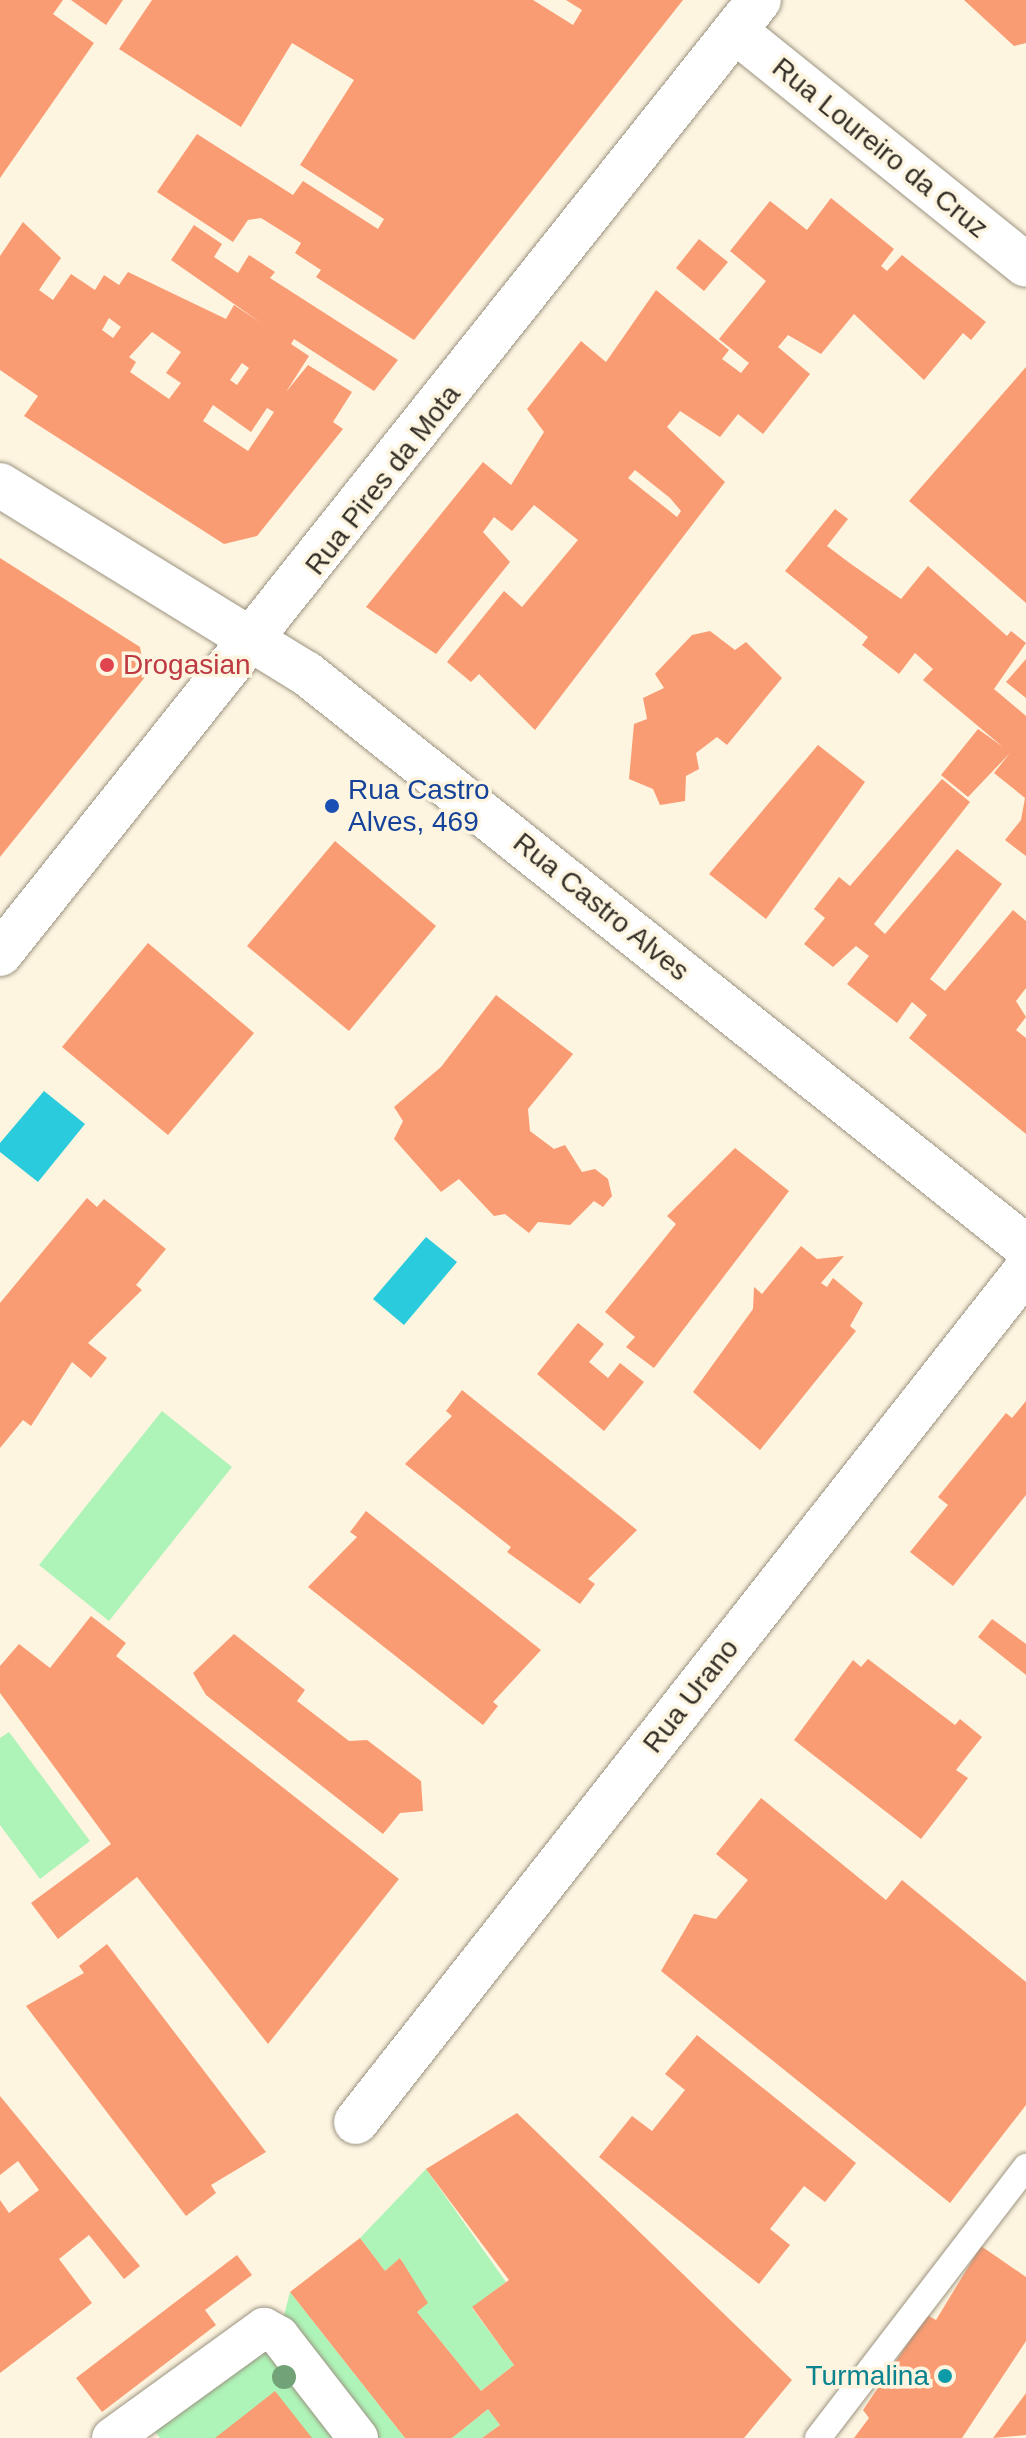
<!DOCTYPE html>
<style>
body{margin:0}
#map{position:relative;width:1026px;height:2438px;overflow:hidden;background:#fdf5e0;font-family:Helvetica,sans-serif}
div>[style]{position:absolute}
.green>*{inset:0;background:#aef3b7}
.water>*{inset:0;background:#29cbdc}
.building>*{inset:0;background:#fa9c73}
.roads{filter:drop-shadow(0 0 2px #9b9380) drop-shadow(0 0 2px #9b9380)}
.service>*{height:26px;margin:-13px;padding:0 13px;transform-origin:13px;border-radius:13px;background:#fff}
.pedestrian>*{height:40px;margin:-20px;padding:0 20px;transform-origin:20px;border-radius:20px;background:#fff}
.minor>*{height:44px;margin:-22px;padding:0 22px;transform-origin:22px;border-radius:22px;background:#fff}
.tertiary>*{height:44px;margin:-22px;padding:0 22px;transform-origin:22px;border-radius:22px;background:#fff}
.trees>*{width:24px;height:24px;margin:-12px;border-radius:50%;background:#72a277}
.dots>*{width:22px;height:22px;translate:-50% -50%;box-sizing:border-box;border:4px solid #fdf5e0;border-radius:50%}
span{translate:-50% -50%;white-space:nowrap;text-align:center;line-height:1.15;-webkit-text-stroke:7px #fdf5e0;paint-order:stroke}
.street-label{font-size:28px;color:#332f27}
.health-label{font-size:28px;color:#be3a42}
.left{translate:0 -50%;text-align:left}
.transit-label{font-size:28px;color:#164399}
.culture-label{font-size:28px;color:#0d838f}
.right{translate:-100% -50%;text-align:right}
</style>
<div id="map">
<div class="green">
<i style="clip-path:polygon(162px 1411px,232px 1467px,109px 1621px,39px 1565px)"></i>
<i style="clip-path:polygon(9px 1732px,90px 1841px,40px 1879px,0 1825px,0 1738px)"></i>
<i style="clip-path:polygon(426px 2169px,506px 2282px,472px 2308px,514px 2365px,481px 2391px,417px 2312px,401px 2258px,385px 2271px,360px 2238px)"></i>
<i style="clip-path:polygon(290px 2292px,405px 2438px,160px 2438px,152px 2428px,279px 2336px)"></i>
<i style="clip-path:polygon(488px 2409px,500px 2425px,482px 2438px,452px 2438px)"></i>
</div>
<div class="water">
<i style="clip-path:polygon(44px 1091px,85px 1124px,38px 1182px,0 1152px,0 1143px)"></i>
<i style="clip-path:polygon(426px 1237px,457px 1262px,404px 1325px,373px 1299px)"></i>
</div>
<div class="building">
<i style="clip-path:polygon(0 0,63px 0,53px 14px,94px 43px,0 178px)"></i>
<i style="clip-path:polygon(71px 0,123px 0,106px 25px)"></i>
<i style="clip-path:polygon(152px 0,533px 0,573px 25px,582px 10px,566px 0,683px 0,414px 340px,316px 277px,321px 270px,295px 253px,301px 243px,261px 218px,248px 220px,233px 242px,157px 192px,197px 134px,293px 195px,303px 181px,378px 229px,384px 219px,300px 165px,354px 80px,292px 43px,241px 127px,119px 49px)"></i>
<i style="clip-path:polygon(964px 0,1026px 0,1026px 43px,1014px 46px)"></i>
<i style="clip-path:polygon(evenodd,831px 198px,894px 249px,881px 266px,887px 271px,902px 255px,986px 322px,971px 340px,963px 333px,924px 380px,854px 314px,821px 354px,788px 335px,778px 347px,810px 374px,763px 434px,738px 414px,720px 437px,680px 411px,667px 427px,725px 482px,535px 730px,479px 674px,471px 682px,447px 662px,504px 591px,522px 607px,578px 540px,534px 505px,512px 531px,494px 517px,483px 532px,510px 562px,436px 654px,366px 607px,483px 462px,511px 485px,544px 432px,527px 409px,581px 341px,606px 362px,656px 290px,729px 350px,722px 359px,741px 373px,749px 363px,719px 339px,766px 281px,730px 251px,770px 201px,807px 230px,831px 198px,635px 470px,670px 498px,681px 511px,677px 517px,628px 478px,635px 470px)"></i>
<i style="clip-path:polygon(evenodd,23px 222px,61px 258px,39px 290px,53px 300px,71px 274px,95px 290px,104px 275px,119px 285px,128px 272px,226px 319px,234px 305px,263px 324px,171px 260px,194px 225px,222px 244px,214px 257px,238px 273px,249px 255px,275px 272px,270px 278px,398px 360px,374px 391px,294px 339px,291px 344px,309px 356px,286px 392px,308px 365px,352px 392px,333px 422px,343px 429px,257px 536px,224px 544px,24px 416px,38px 396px,0 370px,0 256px,23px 222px,109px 318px,121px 327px,113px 338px,102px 330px,109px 318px,23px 222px,152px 332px,181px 352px,166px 373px,181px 383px,169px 399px,130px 372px,136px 362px,129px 357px,152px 332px,23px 222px,242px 363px,249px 368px,237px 385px,230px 380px,242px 363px,23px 222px,213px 405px,251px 432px,267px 408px,274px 412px,248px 451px,203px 421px,213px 405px)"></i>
<i style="clip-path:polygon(699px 239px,728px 262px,704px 291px,676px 268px)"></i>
<i style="clip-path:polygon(1026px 367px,1026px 603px,909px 501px)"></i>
<i style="clip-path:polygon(835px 509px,848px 519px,827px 546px,851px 564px,901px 599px,928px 566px,1007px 636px,1011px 631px,1026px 643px,994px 689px,1026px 716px,1026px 856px,1005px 840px,1021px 820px,1025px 798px,994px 773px,1010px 753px,968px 797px,941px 775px,978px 729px,1003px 747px,923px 680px,933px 669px,915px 653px,899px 674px,862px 645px,868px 637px,785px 571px)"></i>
<i style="clip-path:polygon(0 558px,140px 647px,145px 677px,0 857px)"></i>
<i style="clip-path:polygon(710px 631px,735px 650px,746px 642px,782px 678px,727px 745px,717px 737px,696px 753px,699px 769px,686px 776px,685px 801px,660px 805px,653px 789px,629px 779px,634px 724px,647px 719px,643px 698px,664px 688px,655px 674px,692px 635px)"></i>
<i style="clip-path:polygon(1026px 659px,1026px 698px,1006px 682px)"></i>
<i style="clip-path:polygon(818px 745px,865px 782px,766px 919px,709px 874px)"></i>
<i style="clip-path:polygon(942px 779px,970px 802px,874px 924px,885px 934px,957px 849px,1002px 884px,930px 979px,945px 991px,1013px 910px,1026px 921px,1026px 988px,1016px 1001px,1026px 1017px,1016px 1030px,1026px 1038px,1026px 1134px,909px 1038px,927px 1015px,912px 1002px,897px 1023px,847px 984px,869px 956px,856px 946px,833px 967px,804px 944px,825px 918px,814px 909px,839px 877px,850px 886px)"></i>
<i style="clip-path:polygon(335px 841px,436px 926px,349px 1031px,247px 946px)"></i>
<i style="clip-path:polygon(148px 943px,254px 1033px,168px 1135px,62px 1047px)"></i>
<i style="clip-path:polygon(496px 995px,573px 1054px,528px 1109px,530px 1131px,554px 1149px,565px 1145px,582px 1172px,595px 1169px,608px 1179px,612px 1196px,603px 1207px,594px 1201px,570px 1225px,538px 1222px,529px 1233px,505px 1214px,494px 1216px,459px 1179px,441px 1192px,394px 1139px,403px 1121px,394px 1107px,441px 1067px)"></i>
<i style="clip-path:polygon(735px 1148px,789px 1191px,654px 1368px,626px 1347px,635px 1337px,605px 1312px,676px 1224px,667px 1216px)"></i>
<i style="clip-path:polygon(87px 1198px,97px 1207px,104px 1199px,166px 1249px,136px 1285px,142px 1290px,88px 1343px,107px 1358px,91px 1378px,72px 1362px,31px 1426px,23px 1420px,0 1448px,0 1303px)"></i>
<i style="clip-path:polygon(801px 1246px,817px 1259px,844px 1256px,821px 1283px,827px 1287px,833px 1278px,863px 1303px,850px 1326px,856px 1331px,760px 1450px,693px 1392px,753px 1309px,754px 1287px,762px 1294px)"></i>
<i style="clip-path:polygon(578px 1323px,604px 1344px,589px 1362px,608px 1378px,620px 1363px,644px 1382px,604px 1431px,537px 1374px)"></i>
<i style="clip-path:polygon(462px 1390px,637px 1530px,588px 1579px,595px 1584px,580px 1604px,507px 1552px,511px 1547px,405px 1464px,452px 1416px,446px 1411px)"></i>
<i style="clip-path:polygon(1026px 1401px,1026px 1495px,953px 1586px,910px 1552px,948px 1505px,938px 1497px,1006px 1413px,1012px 1418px)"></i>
<i style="clip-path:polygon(366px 1511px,541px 1650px,493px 1702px,498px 1706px,483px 1725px,308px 1587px,357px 1537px,350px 1532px)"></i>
<i style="clip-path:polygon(91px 1616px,126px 1643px,116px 1656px,399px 1879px,268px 2044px,137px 1877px,58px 1939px,31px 1903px,111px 1844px,0 1693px,0 1666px,19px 1644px,50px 1668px)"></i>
<i style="clip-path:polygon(992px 1619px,1026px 1644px,1026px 1675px,978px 1637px)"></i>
<i style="clip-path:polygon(234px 1634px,305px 1690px,297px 1701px,349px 1741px,367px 1740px,421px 1781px,423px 1811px,400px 1813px,383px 1834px,206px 1695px,193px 1673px)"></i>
<i style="clip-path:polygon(868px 1659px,955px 1725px,960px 1719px,982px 1737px,956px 1770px,968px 1778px,921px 1839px,794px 1740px,853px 1660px,861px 1667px)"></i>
<i style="clip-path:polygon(761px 1798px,886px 1900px,902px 1880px,1026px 1982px,1026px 2105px,950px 2203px,661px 1971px,694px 1914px,716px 1919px,748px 1880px,716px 1854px)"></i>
<i style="clip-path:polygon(107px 1944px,266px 2152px,211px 2185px,216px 2193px,186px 2216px,26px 2006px,84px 1973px,79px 1966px)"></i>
<i style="clip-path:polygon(697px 2035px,856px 2163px,825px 2202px,804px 2186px,770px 2229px,790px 2245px,759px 2284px,599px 2157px,632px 2116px,652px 2131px,685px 2090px,665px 2074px)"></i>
<i style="clip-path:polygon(0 2096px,140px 2266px,124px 2279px,89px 2235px,59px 2259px,92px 2303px,0 2373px,0 2200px,9px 2213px,39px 2190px,18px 2161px,0 2175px)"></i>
<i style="clip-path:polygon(517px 2113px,792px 2380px,744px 2438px,482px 2438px,500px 2425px,488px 2409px,452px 2438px,405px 2438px,290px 2292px,360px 2238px,385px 2271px,400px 2258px,428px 2303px,417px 2312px,481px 2391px,514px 2365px,472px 2307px,509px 2280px,426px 2169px)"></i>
<i style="clip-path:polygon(981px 2246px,1026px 2277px,1026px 2341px,962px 2438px,854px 2438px,869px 2418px,863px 2410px,927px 2315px,936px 2320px)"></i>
<i style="clip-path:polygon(237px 2255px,252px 2275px,205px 2310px,216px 2325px,102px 2412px,76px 2378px)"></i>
<i style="clip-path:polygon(275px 2391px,312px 2438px,215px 2438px)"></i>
<i style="clip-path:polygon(1026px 2393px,1026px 2435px,993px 2438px)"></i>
</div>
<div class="roads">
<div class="service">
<i style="left:818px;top:2438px;width:342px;rotate:-52.5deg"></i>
</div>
<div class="pedestrian">
<i style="left:112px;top:2438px;width:188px;rotate:-35.9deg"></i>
<i style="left:264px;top:2328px;width:17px;rotate:28deg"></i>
<i style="left:279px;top:2336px;width:129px;rotate:52.2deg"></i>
</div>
<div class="minor">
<i style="left:735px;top:31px;width:373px;rotate:38.8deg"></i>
<i style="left:0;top:485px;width:359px;rotate:31.6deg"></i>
<i style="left:306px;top:673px;width:921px;rotate:38.56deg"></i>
<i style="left:356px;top:2122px;width:1084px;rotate:-51.82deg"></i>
</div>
<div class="tertiary">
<i style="left:0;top:954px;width:1219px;rotate:-51.49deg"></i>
</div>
</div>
<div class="trees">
<i style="left:284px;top:2377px"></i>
</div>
<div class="dots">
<i style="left:107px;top:665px;background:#e0444e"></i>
<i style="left:332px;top:806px;background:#1a4fb4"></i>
<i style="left:945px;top:2376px;background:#0f9aa8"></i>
</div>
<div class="street-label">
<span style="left:880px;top:148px;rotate:39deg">Rua Loureiro da Cruz</span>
<span style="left:383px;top:480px;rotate:-52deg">Rua Pires da Mota</span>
<span style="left:601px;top:907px;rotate:39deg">Rua Castro Alves</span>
<span style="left:691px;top:1696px;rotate:-52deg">Rua Urano</span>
</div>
<div class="health-label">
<span class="left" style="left:123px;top:665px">Drogasian</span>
</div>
<div class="transit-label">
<span class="left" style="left:348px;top:806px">Rua Castro<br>Alves, 469</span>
</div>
<div class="culture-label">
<span class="right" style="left:929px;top:2376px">Turmalina</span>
</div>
</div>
